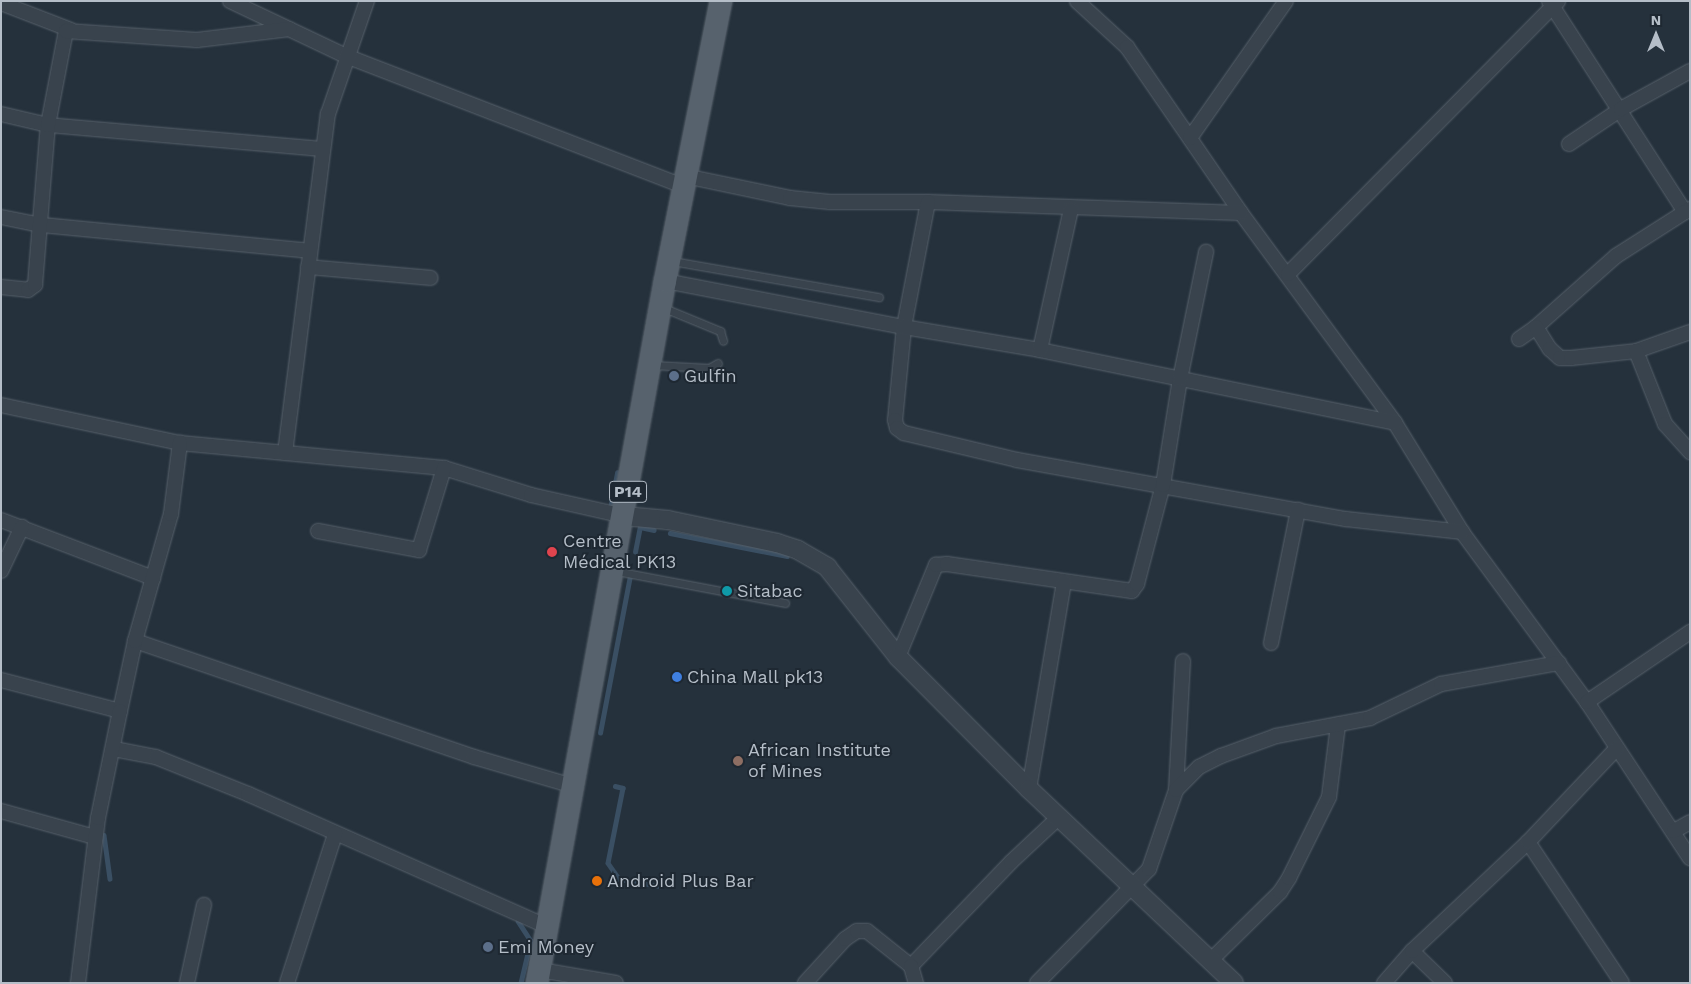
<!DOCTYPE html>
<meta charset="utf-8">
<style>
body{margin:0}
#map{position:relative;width:1691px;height:984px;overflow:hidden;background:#25313c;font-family:"Work Sans",sans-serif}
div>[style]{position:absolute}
.stream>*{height:4.5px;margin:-2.25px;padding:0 2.25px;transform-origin:2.25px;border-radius:2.25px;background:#3a4f63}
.roads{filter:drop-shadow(0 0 1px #57616b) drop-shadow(0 0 1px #57616b)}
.service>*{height:7px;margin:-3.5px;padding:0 3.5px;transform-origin:3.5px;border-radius:3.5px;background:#39434d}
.minor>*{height:14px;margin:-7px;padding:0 7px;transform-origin:7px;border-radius:7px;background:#39434d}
.tertiary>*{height:18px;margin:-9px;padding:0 9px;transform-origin:9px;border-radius:9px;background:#39434d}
.primary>*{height:22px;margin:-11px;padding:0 11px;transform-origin:11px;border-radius:11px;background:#57626d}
.dots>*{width:14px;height:14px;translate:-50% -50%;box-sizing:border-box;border:2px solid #1e2832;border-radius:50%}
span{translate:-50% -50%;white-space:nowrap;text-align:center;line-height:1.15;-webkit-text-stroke:4px #1e2832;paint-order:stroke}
.shield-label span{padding:1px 4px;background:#1e2832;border:1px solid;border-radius:4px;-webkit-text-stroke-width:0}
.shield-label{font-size:16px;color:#b5bec8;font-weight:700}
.poi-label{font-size:18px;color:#b5bec8}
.left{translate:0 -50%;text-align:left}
.frame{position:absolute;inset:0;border:2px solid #b5bec8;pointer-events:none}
.north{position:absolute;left:1631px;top:10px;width:50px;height:50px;-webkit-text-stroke:4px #1e2832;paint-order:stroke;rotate:0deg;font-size:14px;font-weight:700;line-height:20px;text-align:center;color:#b5bec8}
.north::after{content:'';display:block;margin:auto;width:18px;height:22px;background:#b5bec8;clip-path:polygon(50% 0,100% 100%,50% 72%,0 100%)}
</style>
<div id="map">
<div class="stream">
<i style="left:610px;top:509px;width:37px;rotate:-79deg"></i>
<i style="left:670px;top:533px;width:119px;rotate:11.1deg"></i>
<i style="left:635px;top:552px;width:25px;rotate:-79deg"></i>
<i style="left:640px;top:527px;width:14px;rotate:12deg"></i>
<i style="left:600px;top:733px;width:160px;rotate:-79.2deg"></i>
<i style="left:615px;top:786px;width:8px;rotate:14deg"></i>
<i style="left:623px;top:788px;width:76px;rotate:101.3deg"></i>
<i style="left:608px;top:863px;width:19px;rotate:55deg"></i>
<i style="left:619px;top:879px;width:41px;rotate:9.9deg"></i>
<i style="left:104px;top:835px;width:44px;rotate:82.2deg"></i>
<i style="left:518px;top:921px;width:24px;rotate:57deg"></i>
<i style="left:531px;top:941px;width:43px;rotate:103.4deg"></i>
</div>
<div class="roads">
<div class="service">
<i style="left:672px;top:261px;width:210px;rotate:9.9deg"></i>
<i style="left:664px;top:308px;width:61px;rotate:22.3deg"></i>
<i style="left:720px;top:331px;width:10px;rotate:73deg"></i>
<i style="left:652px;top:365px;width:57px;rotate:3deg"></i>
<i style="left:709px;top:368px;width:10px;rotate:-29deg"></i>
<i style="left:616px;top:571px;width:172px;rotate:10.7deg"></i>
</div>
<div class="minor">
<i style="left:230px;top:1px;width:128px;rotate:25.4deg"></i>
<i style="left:346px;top:56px;width:361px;rotate:21.1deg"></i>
<i style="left:1077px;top:1px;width:68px;rotate:42.6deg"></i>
<i style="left:1127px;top:47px;width:201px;rotate:55.5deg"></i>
<i style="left:1241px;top:213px;width:260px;rotate:53.7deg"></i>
<i style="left:1395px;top:423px;width:128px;rotate:58.4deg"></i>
<i style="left:1462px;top:532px;width:211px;rotate:53.7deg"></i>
<i style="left:1587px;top:702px;width:187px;rotate:56.6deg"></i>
<i style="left:1549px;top:1px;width:251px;rotate:57.2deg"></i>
<i style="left:1685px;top:212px;width:6px;rotate:-31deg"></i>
<i style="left:1px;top:3px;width:75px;rotate:21.1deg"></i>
<i style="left:1px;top:114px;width:48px;rotate:13.2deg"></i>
<i style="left:48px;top:125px;width:274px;rotate:5deg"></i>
<i style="left:1190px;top:138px;width:167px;rotate:-55deg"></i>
<i style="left:1569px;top:144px;width:63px;rotate:-33.9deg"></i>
<i style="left:1621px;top:109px;width:79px;rotate:-28.8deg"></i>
<i style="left:685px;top:176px;width:107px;rotate:11.8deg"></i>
<i style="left:790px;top:198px;width:40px;rotate:5.7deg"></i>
<i style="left:830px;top:202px;width:98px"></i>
<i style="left:928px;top:202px;width:313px;rotate:2deg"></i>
<i style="left:928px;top:202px;width:127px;rotate:100.9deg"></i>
<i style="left:904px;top:327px;width:93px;rotate:95.5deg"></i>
<i style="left:895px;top:420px;width:8px;rotate:76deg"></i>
<i style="left:897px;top:428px;width:9px;rotate:36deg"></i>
<i style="left:904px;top:433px;width:116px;rotate:13.4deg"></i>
<i style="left:1017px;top:460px;width:334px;rotate:10.2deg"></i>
<i style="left:1346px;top:519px;width:117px;rotate:6.4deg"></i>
<i style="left:1px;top:217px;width:41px;rotate:11.3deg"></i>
<i style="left:41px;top:225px;width:270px;rotate:5.5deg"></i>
<i style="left:308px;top:267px;width:123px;rotate:5.1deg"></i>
<i style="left:1288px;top:274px;width:384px;rotate:-45.3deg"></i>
<i style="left:665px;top:281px;width:243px;rotate:10.9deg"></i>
<i style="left:904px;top:327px;width:138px;rotate:9.6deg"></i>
<i style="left:1040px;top:350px;width:362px;rotate:11.6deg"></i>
<i style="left:1px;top:287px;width:27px;rotate:6deg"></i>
<i style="left:28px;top:290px;width:9px;rotate:-36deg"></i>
<i style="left:35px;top:285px;width:161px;rotate:-85.4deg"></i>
<i style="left:48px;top:125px;width:96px;rotate:-79.2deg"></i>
<i style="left:66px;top:31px;width:131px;rotate:3.9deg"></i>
<i style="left:197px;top:40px;width:93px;rotate:-6.8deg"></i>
<i style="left:1536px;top:327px;width:107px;rotate:-41.6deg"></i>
<i style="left:1616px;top:256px;width:82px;rotate:-32.5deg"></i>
<i style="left:1519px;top:339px;width:21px;rotate:-35deg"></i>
<i style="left:1536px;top:327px;width:26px;rotate:58deg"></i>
<i style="left:1550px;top:349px;width:13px;rotate:42deg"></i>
<i style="left:1560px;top:358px;width:11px"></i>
<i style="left:1571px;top:358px;width:65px;rotate:-6.1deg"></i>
<i style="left:1636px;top:351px;width:57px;rotate:-19.4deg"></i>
<i style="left:1040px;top:350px;width:144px;rotate:-77.6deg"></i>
<i style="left:1636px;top:351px;width:79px;rotate:68.3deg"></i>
<i style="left:1665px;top:424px;width:38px;rotate:48deg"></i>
<i style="left:1px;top:405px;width:183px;rotate:12deg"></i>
<i style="left:180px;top:443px;width:265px;rotate:5.4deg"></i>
<i style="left:444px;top:468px;width:91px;rotate:17.2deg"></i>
<i style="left:531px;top:495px;width:95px;rotate:12.7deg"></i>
<i style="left:285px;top:453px;width:342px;rotate:-82.8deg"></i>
<i style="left:328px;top:114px;width:120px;rotate:-71deg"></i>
<i style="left:1px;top:520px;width:163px;rotate:20.9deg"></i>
<i style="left:318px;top:531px;width:103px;rotate:10.7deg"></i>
<i style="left:419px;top:550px;width:86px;rotate:-73deg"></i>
<i style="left:1px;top:571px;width:49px;rotate:-64.5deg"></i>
<i style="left:135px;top:641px;width:358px;rotate:18.9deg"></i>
<i style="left:474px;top:757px;width:103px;rotate:16.3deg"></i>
<i style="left:1271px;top:643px;width:136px;rotate:-78.5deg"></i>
<i style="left:898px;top:657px;width:100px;rotate:-67.6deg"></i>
<i style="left:936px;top:565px;width:11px;rotate:-5deg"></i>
<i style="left:947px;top:564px;width:187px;rotate:8.3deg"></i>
<i style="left:1132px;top:591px;width:9px;rotate:-54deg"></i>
<i style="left:1137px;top:584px;width:102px;rotate:-75.3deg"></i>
<i style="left:1163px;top:485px;width:107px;rotate:-80.9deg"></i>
<i style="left:1180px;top:379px;width:130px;rotate:-78.4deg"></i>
<i style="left:1px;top:680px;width:123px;rotate:14.6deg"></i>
<i style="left:120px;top:711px;width:72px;rotate:-77.9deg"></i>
<i style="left:135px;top:641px;width:132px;rotate:-74.2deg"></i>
<i style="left:171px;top:514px;width:72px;rotate:-82.8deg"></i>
<i style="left:1587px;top:702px;width:125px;rotate:-34.2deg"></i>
<i style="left:114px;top:749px;width:43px;rotate:10.8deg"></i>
<i style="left:156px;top:757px;width:99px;rotate:21.9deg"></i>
<i style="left:248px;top:794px;width:328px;rotate:23.9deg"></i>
<i style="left:1029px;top:789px;width:210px;rotate:-80.4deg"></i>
<i style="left:1176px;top:790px;width:129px;rotate:-86.9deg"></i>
<i style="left:1px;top:811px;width:98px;rotate:15.5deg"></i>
<i style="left:1674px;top:831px;width:18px;rotate:-29deg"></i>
<i style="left:1528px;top:842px;width:169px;rotate:56.3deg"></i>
<i style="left:1412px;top:951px;width:46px;rotate:44.1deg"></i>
<i style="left:1211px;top:960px;width:97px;rotate:-44.6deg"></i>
<i style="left:1280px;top:892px;width:17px;rotate:-57deg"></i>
<i style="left:1289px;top:878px;width:90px;rotate:-63.7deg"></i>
<i style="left:1329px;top:797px;width:73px;rotate:-82.9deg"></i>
<i style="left:911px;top:966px;width:144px;rotate:-46.1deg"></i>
<i style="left:1011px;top:862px;width:64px;rotate:-43.1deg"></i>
<i style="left:540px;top:970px;width:77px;rotate:9.7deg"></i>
<i style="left:78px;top:983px;width:166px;rotate:-83.1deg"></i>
<i style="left:98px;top:818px;width:109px;rotate:-78.4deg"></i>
<i style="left:187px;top:983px;width:80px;rotate:-77.7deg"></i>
<i style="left:287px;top:983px;width:157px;rotate:-72.1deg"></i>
<i style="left:805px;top:983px;width:59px;rotate:-47.7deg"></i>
<i style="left:845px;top:939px;width:14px;rotate:-34deg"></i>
<i style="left:857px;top:931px;width:10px"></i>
<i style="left:867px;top:931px;width:56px;rotate:38.5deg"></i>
<i style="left:911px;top:966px;width:18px;rotate:74deg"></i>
<i style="left:1037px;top:983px;width:160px;rotate:-45.5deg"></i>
<i style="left:1149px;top:869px;width:83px;rotate:-71.1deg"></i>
<i style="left:1176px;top:790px;width:33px;rotate:-45deg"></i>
<i style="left:1199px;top:767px;width:25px;rotate:-27deg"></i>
<i style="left:1221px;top:756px;width:59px;rotate:-20deg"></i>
<i style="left:1276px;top:736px;width:96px;rotate:-10.8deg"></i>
<i style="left:1370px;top:718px;width:79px;rotate:-25.6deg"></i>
<i style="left:1441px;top:684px;width:120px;rotate:-10.1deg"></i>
<i style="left:1384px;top:983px;width:43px;rotate:-48.8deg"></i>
<i style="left:1412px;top:951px;width:159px;rotate:-43.2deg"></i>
<i style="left:1528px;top:842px;width:129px;rotate:-46.6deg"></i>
</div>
<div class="tertiary">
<i style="left:624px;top:516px;width:44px;rotate:5.2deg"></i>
<i style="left:668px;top:520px;width:111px;rotate:11.9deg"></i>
<i style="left:777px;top:543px;width:22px;rotate:18deg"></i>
<i style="left:798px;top:550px;width:34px;rotate:30deg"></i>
<i style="left:827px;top:567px;width:115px;rotate:51.7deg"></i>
<i style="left:898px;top:657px;width:186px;rotate:45.2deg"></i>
<i style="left:1029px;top:789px;width:282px;rotate:43.4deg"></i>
</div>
<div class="primary">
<i style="left:537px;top:983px;width:714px;rotate:-79.67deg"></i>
<i style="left:665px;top:281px;width:286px;rotate:-78.7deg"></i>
</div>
</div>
<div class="dots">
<i style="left:674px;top:376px;background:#5c6f8a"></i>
<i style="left:552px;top:552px;background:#e0444e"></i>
<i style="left:727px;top:591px;background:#0f9aa8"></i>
<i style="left:677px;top:677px;background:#3f7fe0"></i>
<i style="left:738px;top:761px;background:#8d6e63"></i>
<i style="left:597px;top:881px;background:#e8710a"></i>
<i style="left:488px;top:947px;background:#5c6f8a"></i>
</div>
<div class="shield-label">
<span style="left:628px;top:492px">P14</span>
</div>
<div class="poi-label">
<span class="left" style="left:684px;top:376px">Gulfin</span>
<span class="left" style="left:563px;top:552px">Centre<br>Médical PK13</span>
<span class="left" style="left:737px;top:591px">Sitabac</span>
<span class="left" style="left:687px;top:677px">China Mall pk13</span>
<span class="left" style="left:748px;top:761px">African Institute<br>of Mines</span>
<span class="left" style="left:607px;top:881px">Android Plus Bar</span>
<span class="left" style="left:498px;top:947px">Emi Money</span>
</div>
<div class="frame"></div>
<div class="north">N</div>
</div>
